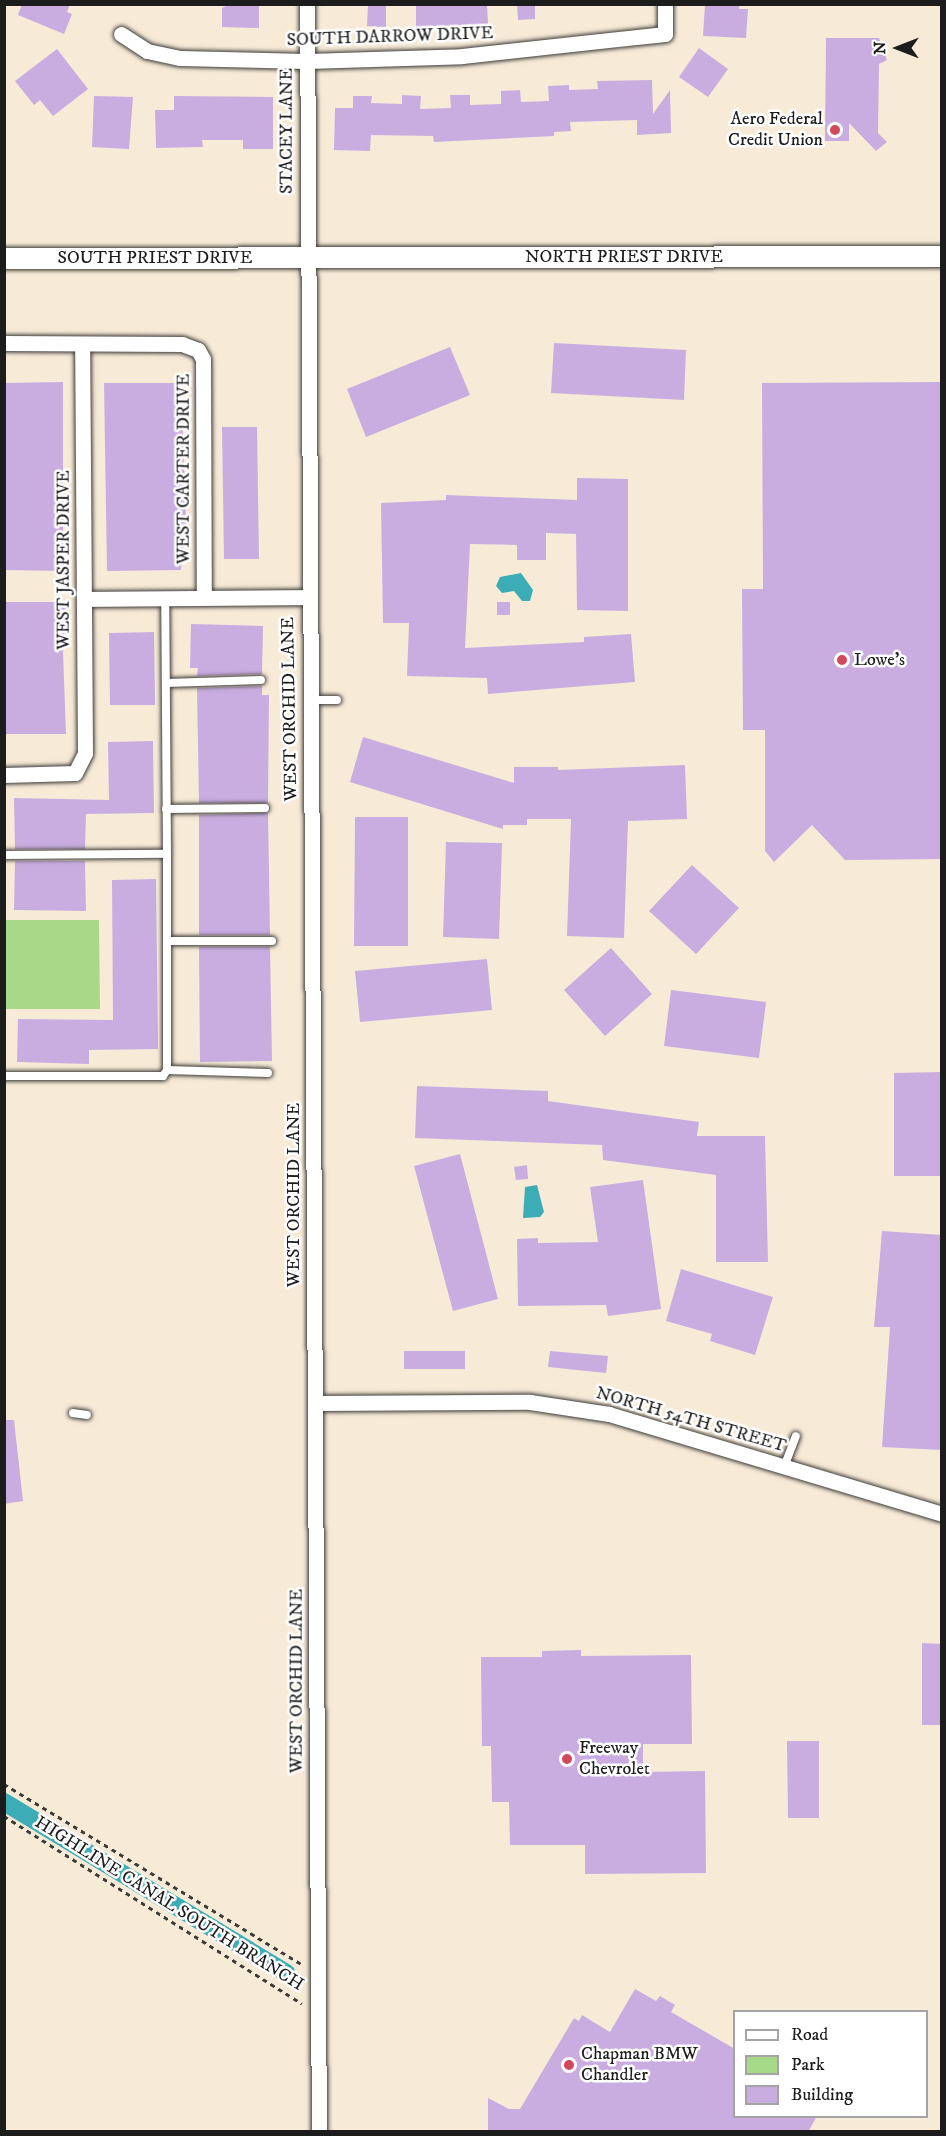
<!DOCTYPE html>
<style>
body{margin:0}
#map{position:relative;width:946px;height:2136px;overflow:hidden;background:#f7ebd8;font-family:"IM FELL DW Pica",serif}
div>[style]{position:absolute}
.green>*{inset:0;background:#a8d988}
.water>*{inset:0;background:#3cadb6}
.canal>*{height:18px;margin:-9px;padding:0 9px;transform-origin:9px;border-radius:9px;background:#3cadb6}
.building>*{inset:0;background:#c9ade0}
.path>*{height:3px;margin-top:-1.5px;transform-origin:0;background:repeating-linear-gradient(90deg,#3d3b38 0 4.5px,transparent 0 9px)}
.roads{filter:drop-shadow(0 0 2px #3d3b38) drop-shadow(0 0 2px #3d3b38)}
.service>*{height:8px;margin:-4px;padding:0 4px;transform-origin:4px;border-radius:4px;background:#fff}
.minor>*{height:15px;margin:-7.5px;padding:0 7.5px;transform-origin:7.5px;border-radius:7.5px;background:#fff}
.secondary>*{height:21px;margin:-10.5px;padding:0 10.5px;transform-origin:10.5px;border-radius:10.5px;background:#fff}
.dots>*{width:16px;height:16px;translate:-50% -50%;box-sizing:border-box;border:3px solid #fff;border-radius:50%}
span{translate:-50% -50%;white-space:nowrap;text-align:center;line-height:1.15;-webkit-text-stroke:5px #fff;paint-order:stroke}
.street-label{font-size:18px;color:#1c1c1c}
.poi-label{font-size:18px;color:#1c1c1c}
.right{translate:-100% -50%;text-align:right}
.left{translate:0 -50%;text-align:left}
.frame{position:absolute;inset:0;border:6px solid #1c1c1c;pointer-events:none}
.legend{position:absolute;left:733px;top:2010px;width:195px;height:108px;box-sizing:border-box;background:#fff;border:2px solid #a4a4a4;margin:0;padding:8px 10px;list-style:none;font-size:18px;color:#1c1c1c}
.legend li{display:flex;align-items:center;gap:12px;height:30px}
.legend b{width:30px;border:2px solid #a4a4a4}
.north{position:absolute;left:868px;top:18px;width:60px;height:60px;-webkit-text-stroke:4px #fff;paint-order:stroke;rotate:270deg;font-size:16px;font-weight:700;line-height:24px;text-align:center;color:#1c1c1c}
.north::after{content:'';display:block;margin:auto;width:21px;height:27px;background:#1c1c1c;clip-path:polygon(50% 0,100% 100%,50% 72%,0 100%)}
</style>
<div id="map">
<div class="green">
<i style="clip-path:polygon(5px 920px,99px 920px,100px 1009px,5px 1009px)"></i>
</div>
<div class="water">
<i style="clip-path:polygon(521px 573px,533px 590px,530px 601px,522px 601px,514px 591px,502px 593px,496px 586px,500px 577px)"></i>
<i style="clip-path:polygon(537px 1185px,544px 1212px,540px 1217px,523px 1218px,525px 1187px)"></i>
</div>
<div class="canal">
<i style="left:4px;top:1802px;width:330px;rotate:31.2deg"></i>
</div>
<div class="building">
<i style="clip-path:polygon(22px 4px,70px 4px,67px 12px,72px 14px,64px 34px,18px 15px)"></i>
<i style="clip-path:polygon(230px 4px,259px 4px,259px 28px,222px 27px,222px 8px)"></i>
<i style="clip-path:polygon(368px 4px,386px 4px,386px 27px,367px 26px)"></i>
<i style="clip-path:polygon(416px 4px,487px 4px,488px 24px,416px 27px)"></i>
<i style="clip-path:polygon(517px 4px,535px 4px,535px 19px,518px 20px)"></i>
<i style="clip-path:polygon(705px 4px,740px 4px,739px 9px,748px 9px,746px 38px,703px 36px)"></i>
<i style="clip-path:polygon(826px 38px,879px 38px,887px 60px,879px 64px,878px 133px,887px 142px,876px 151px,849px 123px,849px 141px,825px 141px)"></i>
<i style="clip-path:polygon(699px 48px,728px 69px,708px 97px,679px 77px)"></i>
<i style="clip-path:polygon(57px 49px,88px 89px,53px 116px,40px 100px,34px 105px,15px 81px)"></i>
<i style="clip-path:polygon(652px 80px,653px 114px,670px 90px,671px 133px,637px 135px,637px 120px,570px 122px,571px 131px,554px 132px,554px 136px,434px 142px,433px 136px,371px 135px,370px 151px,334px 150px,335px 108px,353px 108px,353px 96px,372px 96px,371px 103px,402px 104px,402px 95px,421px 96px,420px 109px,451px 108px,450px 95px,470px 95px,470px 105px,501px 104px,501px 91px,520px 90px,521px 102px,549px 101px,548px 86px,569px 85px,569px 90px,598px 89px,597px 81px)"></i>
<i style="clip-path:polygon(94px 96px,133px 97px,129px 149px,92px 147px)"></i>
<i style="clip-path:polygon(174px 96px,273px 97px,273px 149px,243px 149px,243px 140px,202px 140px,203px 147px,156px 148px,155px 110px,174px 110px)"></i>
<i style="clip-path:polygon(554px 343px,686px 350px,684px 400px,551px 393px)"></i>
<i style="clip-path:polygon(450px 347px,470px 395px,366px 437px,347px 389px)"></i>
<i style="clip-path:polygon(63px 382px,63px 571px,4px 570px,4px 383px)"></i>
<i style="clip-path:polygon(942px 382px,942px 859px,845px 860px,812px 825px,774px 862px,765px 851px,765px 730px,743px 730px,742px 589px,763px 589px,762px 383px)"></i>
<i style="clip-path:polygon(104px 383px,181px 383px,186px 520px,181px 570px,107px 571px)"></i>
<i style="clip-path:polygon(222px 427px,257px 427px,259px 559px,224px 559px)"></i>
<i style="clip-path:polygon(577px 478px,628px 479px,628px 611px,577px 610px,576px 534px,546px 533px,546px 560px,517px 560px,517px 545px,470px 544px,465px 648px,584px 642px,584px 637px,631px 634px,635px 682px,488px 694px,487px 678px,407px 676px,409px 623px,383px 623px,381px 503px,446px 500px,446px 495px,577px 500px)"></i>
<i style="clip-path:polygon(4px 602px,66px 602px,63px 652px,66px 734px,4px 734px)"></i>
<i style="clip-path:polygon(497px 602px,510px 602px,510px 615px,497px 615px)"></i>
<i style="clip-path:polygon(191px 624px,263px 626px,262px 674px,197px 676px,198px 668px,190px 668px)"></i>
<i style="clip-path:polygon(154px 632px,155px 705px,110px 705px,109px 633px)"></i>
<i style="clip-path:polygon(262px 686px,262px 695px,269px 695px,268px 803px,199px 803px,197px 688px)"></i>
<i style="clip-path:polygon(363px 737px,514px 783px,514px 767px,558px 767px,558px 770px,685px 765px,687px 819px,628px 821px,624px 938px,567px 936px,571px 819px,527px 819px,527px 825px,503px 825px,503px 829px,350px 782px)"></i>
<i style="clip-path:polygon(153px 741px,154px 813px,86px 814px,85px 849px,15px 849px,14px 798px,109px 800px,108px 742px)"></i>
<i style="clip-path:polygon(268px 813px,270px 935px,199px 935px,199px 815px)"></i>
<i style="clip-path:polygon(355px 817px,408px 817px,408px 946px,354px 946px)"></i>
<i style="clip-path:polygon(446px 842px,502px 843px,499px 939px,443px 937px)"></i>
<i style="clip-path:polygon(15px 861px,85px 861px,86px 911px,14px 910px)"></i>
<i style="clip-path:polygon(692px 865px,739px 908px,696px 954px,649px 911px)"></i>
<i style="clip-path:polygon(156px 879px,158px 1049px,89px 1050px,89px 1064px,17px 1062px,18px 1019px,113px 1020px,112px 880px)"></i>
<i style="clip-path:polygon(199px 947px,270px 947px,272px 1061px,200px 1062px)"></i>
<i style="clip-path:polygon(611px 948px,652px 994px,605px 1036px,564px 990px)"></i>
<i style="clip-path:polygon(487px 959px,492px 1010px,360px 1022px,355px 971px)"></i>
<i style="clip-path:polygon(671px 990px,766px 1002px,759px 1058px,664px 1046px)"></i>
<i style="clip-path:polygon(942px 1072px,942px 1176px,894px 1176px,894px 1073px)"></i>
<i style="clip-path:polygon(417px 1086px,548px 1091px,548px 1101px,699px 1122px,697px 1136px,765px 1136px,768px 1262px,716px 1262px,716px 1175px,603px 1160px,602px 1145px,415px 1138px)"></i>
<i style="clip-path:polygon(460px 1154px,498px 1299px,453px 1311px,414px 1166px)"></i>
<i style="clip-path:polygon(527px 1165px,528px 1179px,516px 1180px,514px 1167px)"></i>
<i style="clip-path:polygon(643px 1180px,661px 1309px,608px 1316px,606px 1305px,518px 1306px,517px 1239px,538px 1238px,538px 1243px,598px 1242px,590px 1187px)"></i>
<i style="clip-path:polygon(882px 1231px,942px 1235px,942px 1450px,882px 1447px,890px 1327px,874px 1327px)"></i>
<i style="clip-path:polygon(681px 1269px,773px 1297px,755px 1355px,710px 1341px,712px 1334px,666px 1321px)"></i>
<i style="clip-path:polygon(404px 1351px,465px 1351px,465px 1369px,404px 1369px)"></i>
<i style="clip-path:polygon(550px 1351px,608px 1356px,606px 1373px,548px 1367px)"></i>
<i style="clip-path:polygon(4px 1420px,14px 1420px,23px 1501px,4px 1504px)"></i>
<i style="clip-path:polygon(922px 1643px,942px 1644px,942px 1725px,922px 1725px)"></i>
<i style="clip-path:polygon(581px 1650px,581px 1656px,691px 1655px,692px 1744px,643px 1744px,643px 1772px,705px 1771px,706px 1873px,585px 1874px,585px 1845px,510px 1845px,509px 1802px,492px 1802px,491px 1746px,482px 1746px,481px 1657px,542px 1657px,542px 1651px)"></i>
<i style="clip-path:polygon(787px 1741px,819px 1741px,819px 1818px,788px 1818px)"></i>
<i style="clip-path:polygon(635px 1989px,656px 2001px,660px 1996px,675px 2005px,671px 2012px,735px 2049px,735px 2116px,817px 2116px,808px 2132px,488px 2132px,488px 2098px,509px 2109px,520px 2109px,574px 2018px,579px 2021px,582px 2015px,610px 2032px)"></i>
</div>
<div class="path">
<i style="left:4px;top:1784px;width:350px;rotate:31.2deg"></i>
<i style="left:4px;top:1816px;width:352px;rotate:32.2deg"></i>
</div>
<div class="roads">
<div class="service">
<i style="left:166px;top:683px;width:95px;rotate:-1.8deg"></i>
<i style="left:310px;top:700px;width:27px"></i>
<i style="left:166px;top:809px;width:99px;rotate:-0.6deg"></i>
<i style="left:4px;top:855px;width:163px;rotate:-0.4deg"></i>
<i style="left:167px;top:854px;width:257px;rotate:-90.4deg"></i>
<i style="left:168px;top:941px;width:104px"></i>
<i style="left:167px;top:1070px;width:101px;rotate:1.7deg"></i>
<i style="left:4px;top:1076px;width:159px"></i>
<i style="left:163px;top:1076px;width:7px;rotate:-56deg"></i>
<i style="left:167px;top:1070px;width:216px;rotate:-90deg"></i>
<i style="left:73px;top:1413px;width:14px;rotate:8deg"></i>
<i style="left:784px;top:1467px;width:33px;rotate:-69deg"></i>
</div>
<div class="minor">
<i style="left:307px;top:4px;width:2128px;rotate:89.68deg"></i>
<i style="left:121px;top:34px;width:31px;rotate:33deg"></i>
<i style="left:147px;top:51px;width:34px;rotate:12deg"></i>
<i style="left:180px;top:58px;width:127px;rotate:1.4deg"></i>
<i style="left:307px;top:61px;width:155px;rotate:-1.8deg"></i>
<i style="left:462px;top:56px;width:204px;rotate:-6.2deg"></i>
<i style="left:665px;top:34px;width:30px;rotate:-90deg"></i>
<i style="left:4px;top:343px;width:178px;rotate:0.3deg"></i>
<i style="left:182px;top:344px;width:17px;rotate:21deg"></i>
<i style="left:198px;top:350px;width:10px;rotate:61deg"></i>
<i style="left:203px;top:359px;width:238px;rotate:89.8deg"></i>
<i style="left:84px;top:599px;width:225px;rotate:-0.5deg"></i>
<i style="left:4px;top:775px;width:71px;rotate:-1.6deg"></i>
<i style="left:75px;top:773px;width:22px;rotate:-63deg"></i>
<i style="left:85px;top:753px;width:409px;rotate:-90.4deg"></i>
<i style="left:315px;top:1403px;width:215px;rotate:-0.3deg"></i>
<i style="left:530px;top:1402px;width:80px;rotate:8.6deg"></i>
<i style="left:609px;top:1414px;width:348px;rotate:16.7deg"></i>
</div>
<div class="secondary">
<i style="left:4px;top:258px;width:938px;rotate:-0.12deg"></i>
</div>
</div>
<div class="dots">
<i style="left:835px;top:130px;background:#d1495b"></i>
<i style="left:842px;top:660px;background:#d1495b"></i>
<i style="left:567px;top:1759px;background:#d1495b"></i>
<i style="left:569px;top:2065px;background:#d1495b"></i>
</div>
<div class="street-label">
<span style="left:390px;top:37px;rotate:-2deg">SOUTH DARROW DRIVE</span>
<span style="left:287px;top:131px;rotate:-90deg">STACEY LANE</span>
<span style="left:624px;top:257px">NORTH PRIEST DRIVE</span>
<span style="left:155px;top:258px">SOUTH PRIEST DRIVE</span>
<span style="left:184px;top:469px;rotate:-90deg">WEST CARTER DRIVE</span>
<span style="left:64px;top:560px;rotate:-90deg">WEST JASPER DRIVE</span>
<span style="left:290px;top:709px;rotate:-91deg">WEST ORCHID LANE</span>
<span style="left:294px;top:1195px;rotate:-90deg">WEST ORCHID LANE</span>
<span style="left:691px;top:1420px;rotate:16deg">NORTH 54TH STREET</span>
<span style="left:297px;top:1681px;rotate:-90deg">WEST ORCHID LANE</span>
<span style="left:169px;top:1904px;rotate:32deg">HIGHLINE CANAL SOUTH BRANCH</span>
</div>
<div class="poi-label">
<span class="right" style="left:823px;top:130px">Aero Federal<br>Credit Union</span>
<span class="left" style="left:854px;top:660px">Lowe's</span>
<span class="left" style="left:579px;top:1759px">Freeway<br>Chevrolet</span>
<span class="left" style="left:581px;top:2065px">Chapman BMW<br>Chandler</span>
</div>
<div class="frame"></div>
<ul class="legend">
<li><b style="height:8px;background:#fff"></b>Road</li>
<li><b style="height:16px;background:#a8d988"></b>Park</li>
<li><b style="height:16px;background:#c9ade0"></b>Building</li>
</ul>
<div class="north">N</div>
</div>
